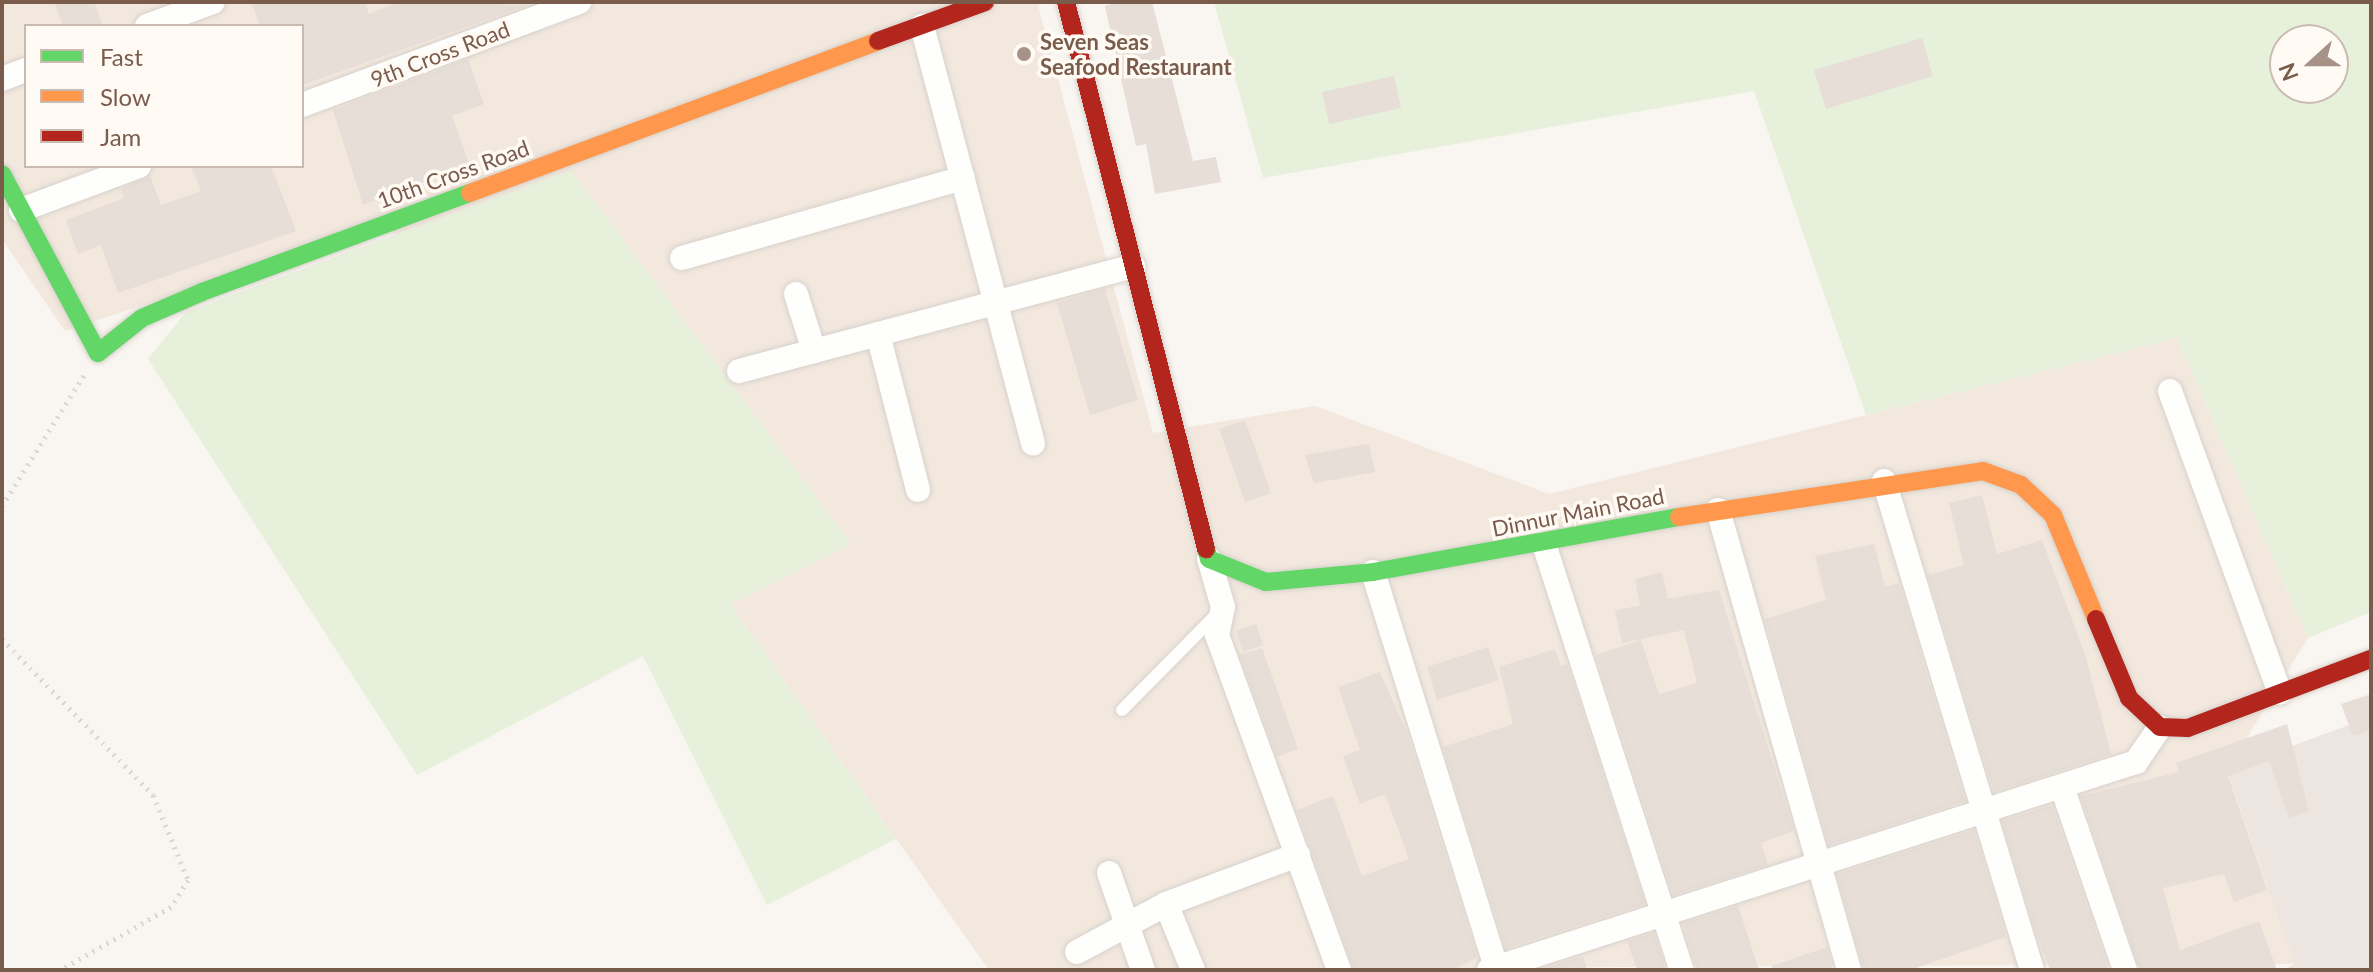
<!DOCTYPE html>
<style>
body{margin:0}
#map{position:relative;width:2373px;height:972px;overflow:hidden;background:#f9f5f0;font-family:Lato,sans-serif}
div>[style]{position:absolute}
.residential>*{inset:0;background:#f2e8de}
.industrial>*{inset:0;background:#ede5e0}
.green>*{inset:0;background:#e7f0db}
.building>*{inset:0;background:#e6ded7}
.path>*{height:5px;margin-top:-2.5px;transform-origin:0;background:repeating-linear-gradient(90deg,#dcd5d0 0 2px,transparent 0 8px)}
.roads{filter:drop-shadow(0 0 2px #d7d1cb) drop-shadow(0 0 2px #d7d1cb)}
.lane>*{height:12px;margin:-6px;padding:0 6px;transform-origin:6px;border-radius:6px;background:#fefefd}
.street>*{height:24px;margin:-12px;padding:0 12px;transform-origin:12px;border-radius:12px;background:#fefefd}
.fast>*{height:18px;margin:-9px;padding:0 9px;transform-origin:9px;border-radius:9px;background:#63d668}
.slow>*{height:18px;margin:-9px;padding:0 9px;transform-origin:9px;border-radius:9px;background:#ff974d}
.jam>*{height:18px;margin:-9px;padding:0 9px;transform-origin:9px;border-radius:9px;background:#b3261e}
.dots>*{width:22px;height:22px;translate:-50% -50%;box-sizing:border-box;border:4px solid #fffaf3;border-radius:50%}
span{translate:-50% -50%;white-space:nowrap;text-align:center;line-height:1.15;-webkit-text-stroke:7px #fffaf3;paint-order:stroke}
.poi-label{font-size:22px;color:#7a5c4d;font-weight:700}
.left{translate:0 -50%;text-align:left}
.street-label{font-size:22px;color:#7a5c4d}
.frame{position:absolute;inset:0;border:4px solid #7a5c4d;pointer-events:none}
.legend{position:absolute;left:24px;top:24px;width:280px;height:144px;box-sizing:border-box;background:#fffaf3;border:2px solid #cabbb1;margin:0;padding:10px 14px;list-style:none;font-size:24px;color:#7a5c4d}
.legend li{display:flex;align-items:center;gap:16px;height:40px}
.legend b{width:40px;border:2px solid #cabbb1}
.north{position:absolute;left:2269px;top:24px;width:80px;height:80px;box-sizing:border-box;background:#fffaf3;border:2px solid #cabbb1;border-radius:50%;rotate:249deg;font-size:22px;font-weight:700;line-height:32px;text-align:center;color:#7a5c4d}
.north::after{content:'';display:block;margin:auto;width:28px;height:36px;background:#a69286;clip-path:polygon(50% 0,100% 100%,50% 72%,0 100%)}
</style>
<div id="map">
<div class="residential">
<i style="clip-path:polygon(evenodd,2px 2px,1044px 2px,1038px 5px,1153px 433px,1315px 406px,1549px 494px,2177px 338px,2308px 638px,2227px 770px,2296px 964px,989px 970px,730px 604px,850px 544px,382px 225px,65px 331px,2px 239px,2px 2px,26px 26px,302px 26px,302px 166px,26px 166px,26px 26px)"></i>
</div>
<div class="industrial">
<i style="clip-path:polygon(2371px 717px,2371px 970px,2283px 970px,2295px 964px,2227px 770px)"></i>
</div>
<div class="green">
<i style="clip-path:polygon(evenodd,1214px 2px,2371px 2px,2371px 612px,2308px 638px,2177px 338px,1866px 415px,1754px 91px,1263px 178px,1214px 2px,2285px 40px,2333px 40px,2333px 88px,2285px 88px,2285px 40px)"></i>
<i style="clip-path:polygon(571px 170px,851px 544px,730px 604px,896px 839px,767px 905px,643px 656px,417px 775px,148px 359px,186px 312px)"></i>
</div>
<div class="building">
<i style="clip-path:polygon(54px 2px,94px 2px,103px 26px,63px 26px)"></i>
<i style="clip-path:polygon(251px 2px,365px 2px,369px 14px,400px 2px,528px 5px,302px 85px,302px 26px,260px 26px)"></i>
<i style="clip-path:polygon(1118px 2px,1152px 2px,1193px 161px,1216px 157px,1221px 182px,1155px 194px,1146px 144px,1136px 146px,1105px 6px)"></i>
<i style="clip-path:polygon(1922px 38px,1933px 76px,1826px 109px,1814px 70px)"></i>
<i style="clip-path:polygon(468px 59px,484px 104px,452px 116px,470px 166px,363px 205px,333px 110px)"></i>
<i style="clip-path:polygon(1394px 76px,1401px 108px,1329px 124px,1322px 92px)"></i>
<i style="clip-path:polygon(191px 166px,271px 166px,296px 231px,118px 293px,101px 245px,78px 254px,66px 220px,124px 198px,121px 189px,150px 176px,161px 205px,201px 191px)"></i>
<i style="clip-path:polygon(1105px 289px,1138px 400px,1090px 415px,1057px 303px)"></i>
<i style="clip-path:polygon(1245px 420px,1271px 493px,1245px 502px,1219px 429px)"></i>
<i style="clip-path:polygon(1369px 444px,1375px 472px,1314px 483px,1305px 455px)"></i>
<i style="clip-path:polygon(1982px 495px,1997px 554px,2042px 540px,2085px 654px,2111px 754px,1994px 792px,1928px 575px,1964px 565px,1949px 503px)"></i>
<i style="clip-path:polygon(1874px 544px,1885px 587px,1899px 583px,1965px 801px,1829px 845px,1765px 619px,1826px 600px,1815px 556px)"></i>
<i style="clip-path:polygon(1662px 572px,1668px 599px,1719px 590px,1794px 831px,1761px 843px,1768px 865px,1673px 895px,1596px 655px,1641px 640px,1659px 694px,1697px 683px,1684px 630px,1622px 643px,1615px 611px,1640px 605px,1635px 579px)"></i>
<i style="clip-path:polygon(1256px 624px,1263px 645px,1243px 652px,1236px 631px)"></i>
<i style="clip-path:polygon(1488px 647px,1499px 680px,1437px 700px,1427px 667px)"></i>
<i style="clip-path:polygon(1262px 648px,1298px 749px,1277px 757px,1240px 655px)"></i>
<i style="clip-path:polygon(1555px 649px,1561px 666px,1567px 664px,1645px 904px,1506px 948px,1443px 747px,1513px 724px,1499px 667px)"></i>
<i style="clip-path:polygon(1380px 672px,1407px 733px,1477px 957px,1453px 970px,1354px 970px,1297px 810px,1333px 796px,1362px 876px,1409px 859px,1385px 794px,1360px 804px,1343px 756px,1360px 750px,1338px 687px)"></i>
<i style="clip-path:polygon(2371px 694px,2371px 730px,2353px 736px,2341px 704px)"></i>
<i style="clip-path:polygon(2287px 724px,2309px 811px,2289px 818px,2269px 761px,2228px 776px,2267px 890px,2234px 902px,2224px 874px,2163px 888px,2180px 950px,2259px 921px,2277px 970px,2140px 970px,2081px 796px,2179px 772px,2176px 763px)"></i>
<i style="clip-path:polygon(2052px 805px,2109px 970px,2050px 970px,2036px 932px,2002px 821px)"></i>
<i style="clip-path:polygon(1974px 830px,2006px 937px,1910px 970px,1864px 970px,1837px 874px)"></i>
<i style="clip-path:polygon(1738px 906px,1759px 970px,1697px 970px,1683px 923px)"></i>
<i style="clip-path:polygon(1654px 933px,1666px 970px,1637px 970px,1627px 941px)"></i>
<i style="clip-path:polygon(1827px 947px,1833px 970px,1772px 970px,1772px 966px)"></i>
<i style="clip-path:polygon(1583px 956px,1587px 970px,1538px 970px)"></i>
</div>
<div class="path">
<i style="left:2px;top:506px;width:155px;rotate:-58deg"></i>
<i style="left:2px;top:639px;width:217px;rotate:45.9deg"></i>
<i style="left:153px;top:795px;width:92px;rotate:67.6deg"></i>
<i style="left:188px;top:880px;width:32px;rotate:122deg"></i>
<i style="left:171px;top:907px;width:128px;rotate:150.4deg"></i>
</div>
<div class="roads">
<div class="lane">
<i style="left:1122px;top:710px;width:136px;rotate:-45.3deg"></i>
</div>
<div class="street">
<i style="left:147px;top:26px;width:70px;rotate:-20deg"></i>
<i style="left:922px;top:26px;width:432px;rotate:75.1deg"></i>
<i style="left:2px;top:79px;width:26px;rotate:-21deg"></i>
<i style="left:302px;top:105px;width:296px;rotate:-20.4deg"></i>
<i style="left:21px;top:210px;width:126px;rotate:-20.4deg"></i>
<i style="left:682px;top:258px;width:292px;rotate:-15.9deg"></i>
<i style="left:796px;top:294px;width:60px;rotate:72.5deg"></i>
<i style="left:878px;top:334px;width:161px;rotate:75.6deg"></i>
<i style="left:739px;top:371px;width:408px;rotate:-14.9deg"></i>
<i style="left:2170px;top:391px;width:321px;rotate:70deg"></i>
<i style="left:1884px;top:481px;width:511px;rotate:73.16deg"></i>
<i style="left:1718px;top:510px;width:478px;rotate:74.1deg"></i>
<i style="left:1544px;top:544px;width:448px;rotate:72.1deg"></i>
<i style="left:1209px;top:559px;width:50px;rotate:73.7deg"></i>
<i style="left:1223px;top:607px;width:29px;rotate:102deg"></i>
<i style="left:1217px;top:635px;width:357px;rotate:70deg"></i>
<i style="left:1373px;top:572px;width:417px;rotate:72.7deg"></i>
<i style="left:2062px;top:787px;width:194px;rotate:71deg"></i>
<i style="left:1109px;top:873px;width:103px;rotate:70.7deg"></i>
<i style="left:1077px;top:952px;width:101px;rotate:-28.3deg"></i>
<i style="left:1193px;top:970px;width:71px;rotate:-112.2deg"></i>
<i style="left:1166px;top:904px;width:141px;rotate:-20.4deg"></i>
<i style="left:1489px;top:970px;width:680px;rotate:-17.82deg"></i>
<i style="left:2136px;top:762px;width:42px;rotate:-55.6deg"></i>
</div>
<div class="fast">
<i style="left:2px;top:174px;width:203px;rotate:61.8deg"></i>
<i style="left:98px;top:353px;width:56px;rotate:-38.5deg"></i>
<i style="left:142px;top:318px;width:65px;rotate:-23.4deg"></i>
<i style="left:202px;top:292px;width:286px;rotate:-20.3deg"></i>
<i style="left:1206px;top:549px;width:10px;rotate:73deg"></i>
<i style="left:1209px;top:559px;width:61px;rotate:22deg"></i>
<i style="left:1266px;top:582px;width:107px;rotate:-5.3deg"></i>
<i style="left:1373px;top:572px;width:311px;rotate:-10.2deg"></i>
</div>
<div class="slow">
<i style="left:470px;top:193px;width:435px;rotate:-20.4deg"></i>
<i style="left:1679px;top:517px;width:307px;rotate:-8.6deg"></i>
<i style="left:1983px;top:471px;width:40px;rotate:20.2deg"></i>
<i style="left:2021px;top:485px;width:44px;rotate:43.2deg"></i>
<i style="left:2053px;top:515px;width:113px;rotate:67.5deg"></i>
</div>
<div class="jam">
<i style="left:1066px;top:2px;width:565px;rotate:75.64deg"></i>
<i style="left:878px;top:41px;width:114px;rotate:-20deg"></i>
<i style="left:2096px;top:619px;width:86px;rotate:67.3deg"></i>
<i style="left:2129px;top:698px;width:42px;rotate:43.1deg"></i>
<i style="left:2160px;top:727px;width:28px;rotate:2deg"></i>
<i style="left:2188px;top:728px;width:196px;rotate:-20.7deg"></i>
</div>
</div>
<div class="dots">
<i style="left:1024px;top:54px;background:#a69286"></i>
</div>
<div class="poi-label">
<span class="left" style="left:1040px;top:54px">Seven Seas<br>Seafood Restaurant</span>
</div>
<div class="street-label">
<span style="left:440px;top:54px;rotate:-21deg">9th Cross Road</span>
<span style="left:453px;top:174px;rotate:-20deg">10th Cross Road</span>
<span style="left:1578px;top:512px;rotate:-11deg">Dinnur Main Road</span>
</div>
<div class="frame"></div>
<ul class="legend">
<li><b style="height:10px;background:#63d668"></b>Fast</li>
<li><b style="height:10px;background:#ff974d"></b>Slow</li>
<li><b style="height:10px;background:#b3261e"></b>Jam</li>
</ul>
<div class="north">N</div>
</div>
